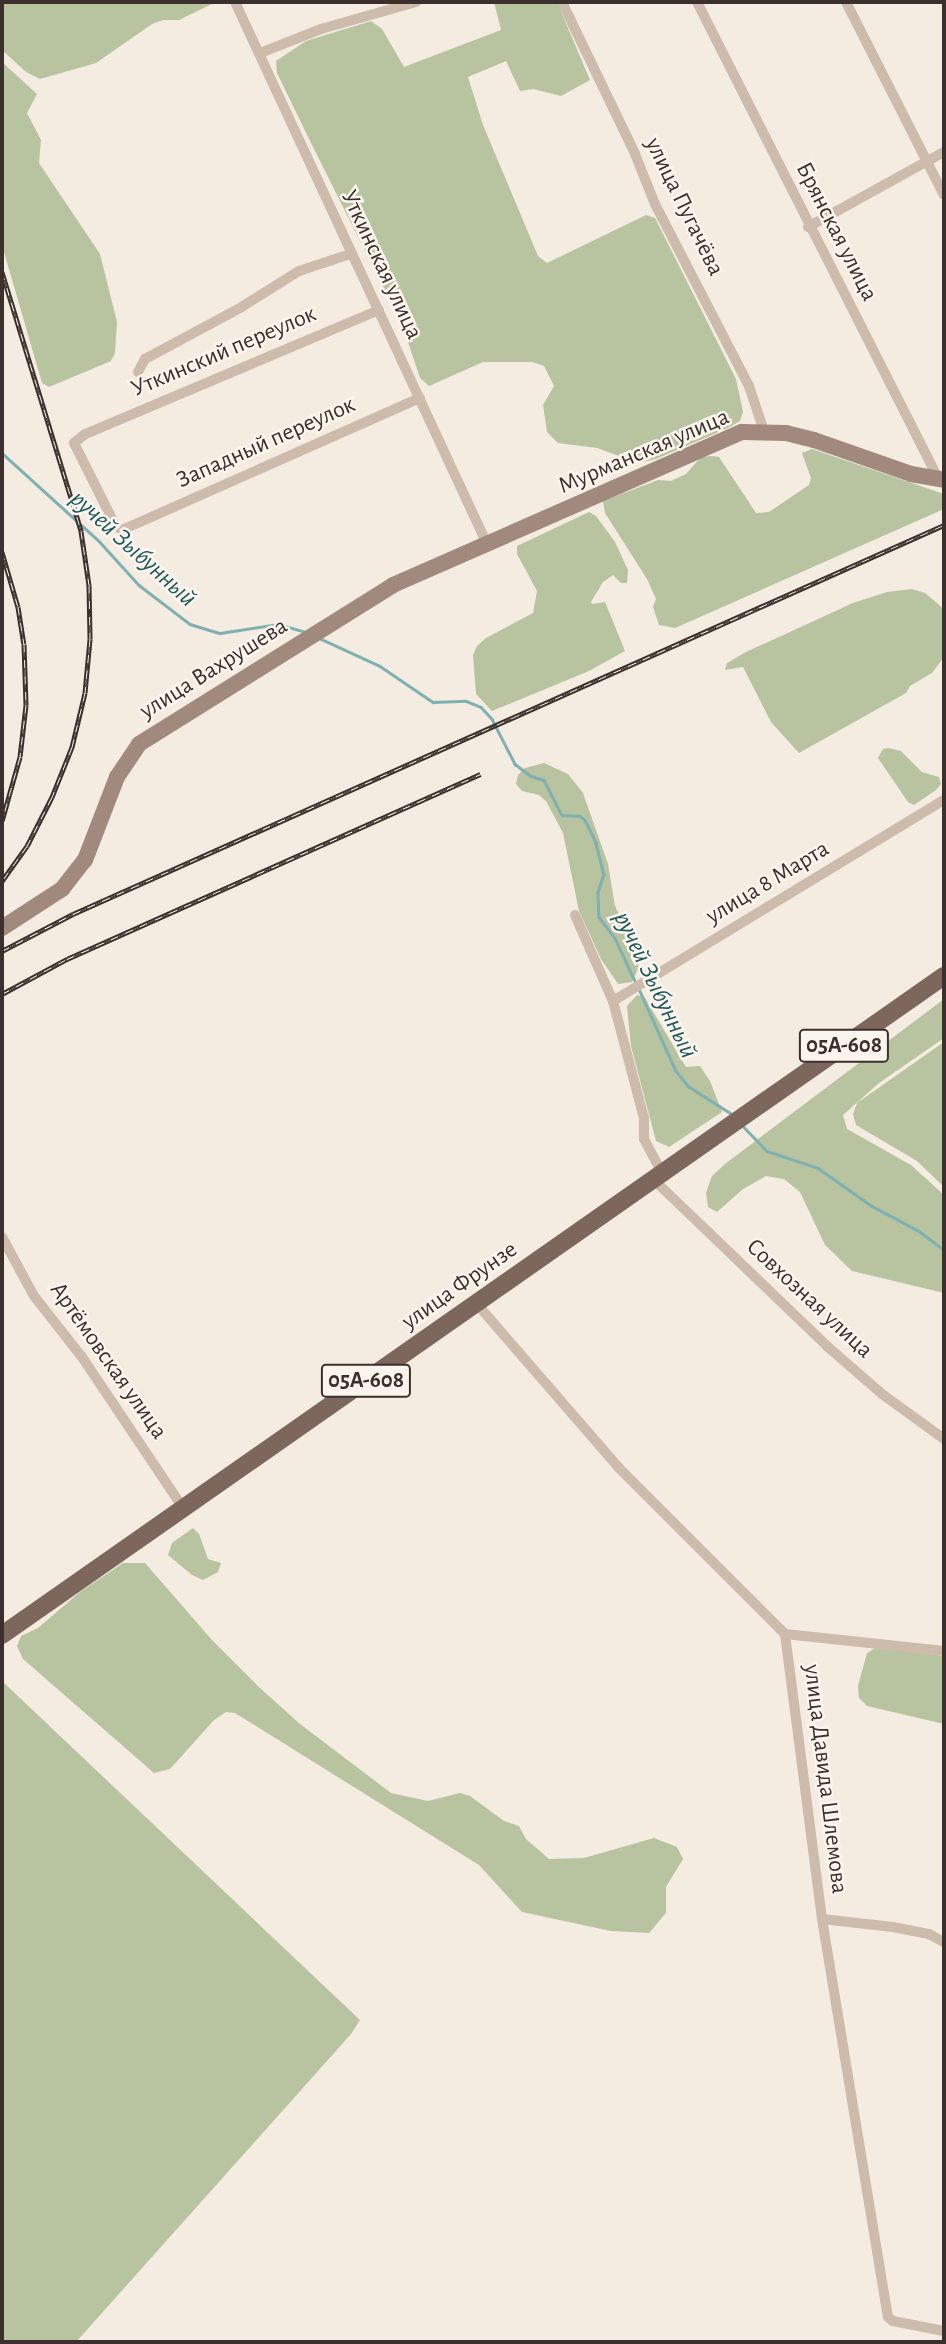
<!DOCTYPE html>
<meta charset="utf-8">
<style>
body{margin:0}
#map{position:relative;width:946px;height:2344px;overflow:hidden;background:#f4ebe1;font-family:"Alegreya Sans",sans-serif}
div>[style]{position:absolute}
.green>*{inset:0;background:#b8c4a0}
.stream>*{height:2.5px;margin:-1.25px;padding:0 1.25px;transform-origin:1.25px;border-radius:1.25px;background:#7fb0b2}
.minor>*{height:10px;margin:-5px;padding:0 5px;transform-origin:5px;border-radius:5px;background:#cdbbac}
.secondary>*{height:16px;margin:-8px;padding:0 8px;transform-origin:8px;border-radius:8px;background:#a18a7d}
.primary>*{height:18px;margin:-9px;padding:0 9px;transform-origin:9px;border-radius:9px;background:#7d675c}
.rail>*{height:5px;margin-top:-2.5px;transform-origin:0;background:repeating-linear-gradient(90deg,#fbf5ee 0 8px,#3b302b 0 16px);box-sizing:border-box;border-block:2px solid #3b302b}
span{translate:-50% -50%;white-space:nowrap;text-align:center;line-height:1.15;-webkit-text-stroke:5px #fbf5ee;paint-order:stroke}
.shield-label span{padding:2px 5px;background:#fbf5ee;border:2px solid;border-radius:5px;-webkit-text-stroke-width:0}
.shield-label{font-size:23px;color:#3b302b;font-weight:700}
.street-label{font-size:24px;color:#3b302b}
.water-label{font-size:26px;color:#1f5a5e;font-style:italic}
.frame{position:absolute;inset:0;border:4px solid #3b302b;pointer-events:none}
</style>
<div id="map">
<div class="green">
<i style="clip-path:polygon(2px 2px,216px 2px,179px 20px,163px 20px,152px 24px,96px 63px,40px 79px,26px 72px,2px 50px)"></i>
<i style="clip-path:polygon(494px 2px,557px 2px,590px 80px,561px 96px,533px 89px,520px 91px,506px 61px,468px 77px,483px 125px,538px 256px,547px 263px,646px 215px,655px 218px,736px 379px,743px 412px,740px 421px,728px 428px,656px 459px,643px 462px,630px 460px,597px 448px,558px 443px,547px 432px,543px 405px,554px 386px,544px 366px,532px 362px,483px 362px,429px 386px,420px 378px,403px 327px,311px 143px,277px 73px,276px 61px,306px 41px,371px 21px,382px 29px,404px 67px,501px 30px)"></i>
<i style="clip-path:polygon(2px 62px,37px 94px,27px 113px,41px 140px,39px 163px,100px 254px,117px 322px,115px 353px,111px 361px,49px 387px,42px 383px,2px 245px)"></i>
<i style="clip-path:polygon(812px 449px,944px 494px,944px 509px,675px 628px,659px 625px,653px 607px,656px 599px,647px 579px,605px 513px,603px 501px,658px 480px,671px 481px,686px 474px,701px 457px,712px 456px,719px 457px,756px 513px,769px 512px,809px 485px,811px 478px,802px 453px)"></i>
<i style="clip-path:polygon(589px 512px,596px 516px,615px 542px,628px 570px,627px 583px,621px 583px,613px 575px,603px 582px,591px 602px,592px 604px,605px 602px,625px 651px,589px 671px,492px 711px,476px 694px,473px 655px,477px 646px,486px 638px,533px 613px,537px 591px,517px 554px,517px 546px)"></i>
<i style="clip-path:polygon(912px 589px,925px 593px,944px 609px,944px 657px,932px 673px,910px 686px,906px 693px,799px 753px,771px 722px,743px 667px,725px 670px,727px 663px,746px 652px,853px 603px,887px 592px)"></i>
<i style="clip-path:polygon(888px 748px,901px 751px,922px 772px,939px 777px,941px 784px,936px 790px,914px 805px,908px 802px,878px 758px,883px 749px)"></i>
<i style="clip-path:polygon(544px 763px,568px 774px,583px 793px,608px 864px,615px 906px,638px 954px,639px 967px,632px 982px,618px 984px,601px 959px,579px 911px,563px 833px,546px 801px,539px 795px,522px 791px,516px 784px,518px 775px,525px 768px)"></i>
<i style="clip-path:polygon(637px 995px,645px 998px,686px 1067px,700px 1066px,710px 1081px,722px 1112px,669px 1147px,656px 1141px,631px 1046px,627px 1006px)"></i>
<i style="clip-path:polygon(944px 999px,944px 1038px,879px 1083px,843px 1115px,847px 1129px,911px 1165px,944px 1195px,944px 1293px,852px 1271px,825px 1245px,800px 1192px,784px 1179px,766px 1176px,743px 1189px,717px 1212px,708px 1207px,706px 1193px,712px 1176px,725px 1164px)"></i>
<i style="clip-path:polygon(944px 1042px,944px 1187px,917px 1161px,856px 1125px,853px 1114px,857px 1103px)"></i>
<i style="clip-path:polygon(193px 1528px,199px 1534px,208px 1559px,221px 1563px,218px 1572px,203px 1580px,192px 1575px,168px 1555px,172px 1543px)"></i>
<i style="clip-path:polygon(123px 1563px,145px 1563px,212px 1640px,260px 1688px,300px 1724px,391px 1793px,428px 1801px,460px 1793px,470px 1796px,504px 1821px,519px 1826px,526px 1839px,549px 1859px,584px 1858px,654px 1838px,677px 1847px,683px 1859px,666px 1887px,666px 1913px,649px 1933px,611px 1931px,522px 1912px,479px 1865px,235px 1713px,226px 1712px,214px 1720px,170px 1769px,154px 1773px,23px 1659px,17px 1646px,21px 1636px,38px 1628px,80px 1592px)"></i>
<i style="clip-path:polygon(877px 1647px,944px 1656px,944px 1724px,867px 1706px,859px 1698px,858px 1686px,867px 1653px)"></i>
<i style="clip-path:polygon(2px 1681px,360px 2020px,351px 2034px,76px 2342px,2px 2342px)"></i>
</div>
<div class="stream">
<i style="left:2px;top:453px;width:132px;rotate:42.2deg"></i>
<i style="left:100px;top:542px;width:58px;rotate:47.8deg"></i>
<i style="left:139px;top:585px;width:64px;rotate:37.4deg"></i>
<i style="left:190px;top:624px;width:31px;rotate:17deg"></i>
<i style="left:220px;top:633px;width:59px;rotate:-8.8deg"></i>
<i style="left:278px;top:624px;width:29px;rotate:16deg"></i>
<i style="left:319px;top:638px;width:67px;rotate:24.7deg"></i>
<i style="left:380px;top:666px;width:64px;rotate:34.2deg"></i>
<i style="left:433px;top:702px;width:33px;rotate:-2deg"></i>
<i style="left:466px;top:701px;width:16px;rotate:22deg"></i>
<i style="left:481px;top:707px;width:16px;rotate:47deg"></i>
<i style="left:492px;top:719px;width:51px;rotate:62.9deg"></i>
<i style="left:515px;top:764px;width:20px;rotate:37deg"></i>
<i style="left:531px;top:776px;width:14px;rotate:17deg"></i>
<i style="left:544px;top:780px;width:39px;rotate:63deg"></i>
<i style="left:562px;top:815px;width:18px;rotate:3deg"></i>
<i style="left:580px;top:816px;width:6px;rotate:39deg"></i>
<i style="left:585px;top:820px;width:25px;rotate:64deg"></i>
<i style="left:596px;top:843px;width:32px;rotate:76deg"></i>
<i style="left:604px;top:874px;width:20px;rotate:108deg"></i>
<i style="left:598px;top:893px;width:24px;rotate:88deg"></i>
<i style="left:599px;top:917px;width:26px;rotate:53deg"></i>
<i style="left:615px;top:938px;width:50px;rotate:65deg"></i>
<i style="left:639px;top:989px;width:90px;rotate:65.7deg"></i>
<i style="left:676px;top:1071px;width:19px;rotate:51deg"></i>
<i style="left:688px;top:1086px;width:52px;rotate:32.5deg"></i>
<i style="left:741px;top:1124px;width:37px;rotate:46deg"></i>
<i style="left:767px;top:1151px;width:54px;rotate:18.4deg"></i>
<i style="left:818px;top:1168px;width:66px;rotate:35.1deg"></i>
<i style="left:872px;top:1206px;width:53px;rotate:28deg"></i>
<i style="left:919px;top:1231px;width:31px;rotate:37deg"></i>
</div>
<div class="minor">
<i style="left:235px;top:2px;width:600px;rotate:65.06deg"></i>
<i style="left:562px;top:2px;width:169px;rotate:64.3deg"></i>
<i style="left:635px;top:154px;width:54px;rotate:68.2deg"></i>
<i style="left:655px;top:204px;width:205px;rotate:62.7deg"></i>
<i style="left:749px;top:386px;width:47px;rotate:71.6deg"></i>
<i style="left:697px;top:2px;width:536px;rotate:63.15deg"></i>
<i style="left:846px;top:2px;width:216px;rotate:63.1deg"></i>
<i style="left:260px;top:53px;width:66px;rotate:-21.5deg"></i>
<i style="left:321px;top:29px;width:99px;rotate:-15.9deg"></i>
<i style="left:808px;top:227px;width:155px;rotate:-28.9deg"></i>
<i style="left:379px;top:310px;width:319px;rotate:157.1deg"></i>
<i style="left:85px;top:434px;width:14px;rotate:141deg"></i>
<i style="left:74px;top:443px;width:92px;rotate:63.4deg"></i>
<i style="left:115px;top:525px;width:9px;rotate:36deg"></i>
<i style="left:122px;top:530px;width:326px;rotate:-23.9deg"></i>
<i style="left:138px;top:372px;width:15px;rotate:-62deg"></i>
<i style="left:145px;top:359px;width:108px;rotate:-28.2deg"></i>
<i style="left:240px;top:308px;width:70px;rotate:-32.1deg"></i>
<i style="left:299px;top:271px;width:54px;rotate:-18.4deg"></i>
<i style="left:575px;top:915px;width:94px;rotate:66.2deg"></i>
<i style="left:613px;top:1001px;width:121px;rotate:75.2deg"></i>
<i style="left:644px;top:1118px;width:21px;rotate:90deg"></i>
<i style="left:644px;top:1139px;width:40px;rotate:62deg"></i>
<i style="left:613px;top:1001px;width:387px;rotate:-31.3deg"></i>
<i style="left:654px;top:1180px;width:241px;rotate:43.8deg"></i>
<i style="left:828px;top:1347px;width:72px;rotate:41deg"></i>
<i style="left:882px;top:1394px;width:77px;rotate:36deg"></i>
<i style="left:2px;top:1237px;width:67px;rotate:61.5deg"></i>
<i style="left:34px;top:1296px;width:78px;rotate:51.8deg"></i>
<i style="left:82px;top:1357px;width:182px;rotate:56.2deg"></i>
<i style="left:477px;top:1304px;width:216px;rotate:49.1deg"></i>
<i style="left:618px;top:1467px;width:236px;rotate:45deg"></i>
<i style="left:785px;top:1634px;width:287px;rotate:82.6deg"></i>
<i style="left:822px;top:1919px;width:403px;rotate:80.6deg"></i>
<i style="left:888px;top:2317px;width:6px;rotate:39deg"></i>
<i style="left:893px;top:2321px;width:52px;rotate:11.1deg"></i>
<i style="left:785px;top:1634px;width:160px;rotate:6.1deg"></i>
<i style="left:822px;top:1919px;width:71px;rotate:6.4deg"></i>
<i style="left:893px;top:1927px;width:37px;rotate:11deg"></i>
<i style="left:929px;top:1934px;width:17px;rotate:28deg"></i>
</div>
<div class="secondary">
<i style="left:2px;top:928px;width:72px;rotate:-33deg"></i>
<i style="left:62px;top:889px;width:37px;rotate:-52deg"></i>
<i style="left:85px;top:860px;width:89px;rotate:-68.9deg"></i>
<i style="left:117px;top:777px;width:40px;rotate:-56deg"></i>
<i style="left:139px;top:744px;width:300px;rotate:-32deg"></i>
<i style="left:393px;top:585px;width:381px;rotate:-23.7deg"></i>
<i style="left:742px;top:432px;width:44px;rotate:1.3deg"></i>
<i style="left:786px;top:433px;width:29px;rotate:14deg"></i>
<i style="left:814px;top:440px;width:103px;rotate:19.3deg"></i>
<i style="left:911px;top:474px;width:34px;rotate:10deg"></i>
</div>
<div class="primary">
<i style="left:2px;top:1635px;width:1150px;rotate:-34.98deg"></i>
</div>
<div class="rail">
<i style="left:2px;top:272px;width:271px;rotate:73deg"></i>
<i style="left:81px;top:531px;width:55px;rotate:81.6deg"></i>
<i style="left:89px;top:585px;width:54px;rotate:88.9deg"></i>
<i style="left:90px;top:639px;width:54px;rotate:95.3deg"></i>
<i style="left:85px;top:693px;width:56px;rotate:103.5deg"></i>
<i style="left:72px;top:747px;width:54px;rotate:111.8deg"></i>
<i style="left:52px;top:797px;width:55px;rotate:117deg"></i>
<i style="left:27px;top:846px;width:43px;rotate:125.5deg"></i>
<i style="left:2px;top:552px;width:57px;rotate:73.8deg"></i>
<i style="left:18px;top:607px;width:37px;rotate:81deg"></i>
<i style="left:24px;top:644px;width:61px;rotate:88.1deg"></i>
<i style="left:26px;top:705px;width:52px;rotate:96.6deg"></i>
<i style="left:20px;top:757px;width:66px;rotate:105.7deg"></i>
<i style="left:2px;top:951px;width:80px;rotate:-27.5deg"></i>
<i style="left:73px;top:914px;width:954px;rotate:-24.07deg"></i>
<i style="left:2px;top:994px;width:74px;rotate:-28.3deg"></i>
<i style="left:67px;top:959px;width:453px;rotate:-24.1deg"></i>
</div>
<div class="shield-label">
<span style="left:844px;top:1046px">05А-608</span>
<span style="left:366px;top:1381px">05А-608</span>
</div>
<div class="street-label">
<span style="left:684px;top:207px;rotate:64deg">улица Пугачёва</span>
<span style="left:836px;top:232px;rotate:63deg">Брянская улица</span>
<span style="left:381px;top:265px;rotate:65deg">Уткинская улица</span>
<span style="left:224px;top:352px;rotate:-23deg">Уткинский переулок</span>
<span style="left:266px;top:443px;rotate:-24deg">Западный переулок</span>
<span style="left:644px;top:452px;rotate:-23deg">Мурманская улица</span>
<span style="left:214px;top:669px;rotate:-32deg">улица Вахрушева</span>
<span style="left:768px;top:883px;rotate:-31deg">улица 8 Марта</span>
<span style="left:460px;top:1286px;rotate:-35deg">улица Фрунзе</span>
<span style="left:809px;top:1299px;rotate:43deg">Совхозная улица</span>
<span style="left:108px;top:1361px;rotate:55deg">Артёмовская улица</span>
<span style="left:825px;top:1779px;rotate:83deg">улица Давида Шлемова</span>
</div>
<div class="water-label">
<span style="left:133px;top:549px;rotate:42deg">ручей Зыбунный</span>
<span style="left:655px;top:985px;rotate:64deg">ручей Зыбунный</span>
</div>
<div class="frame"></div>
</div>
